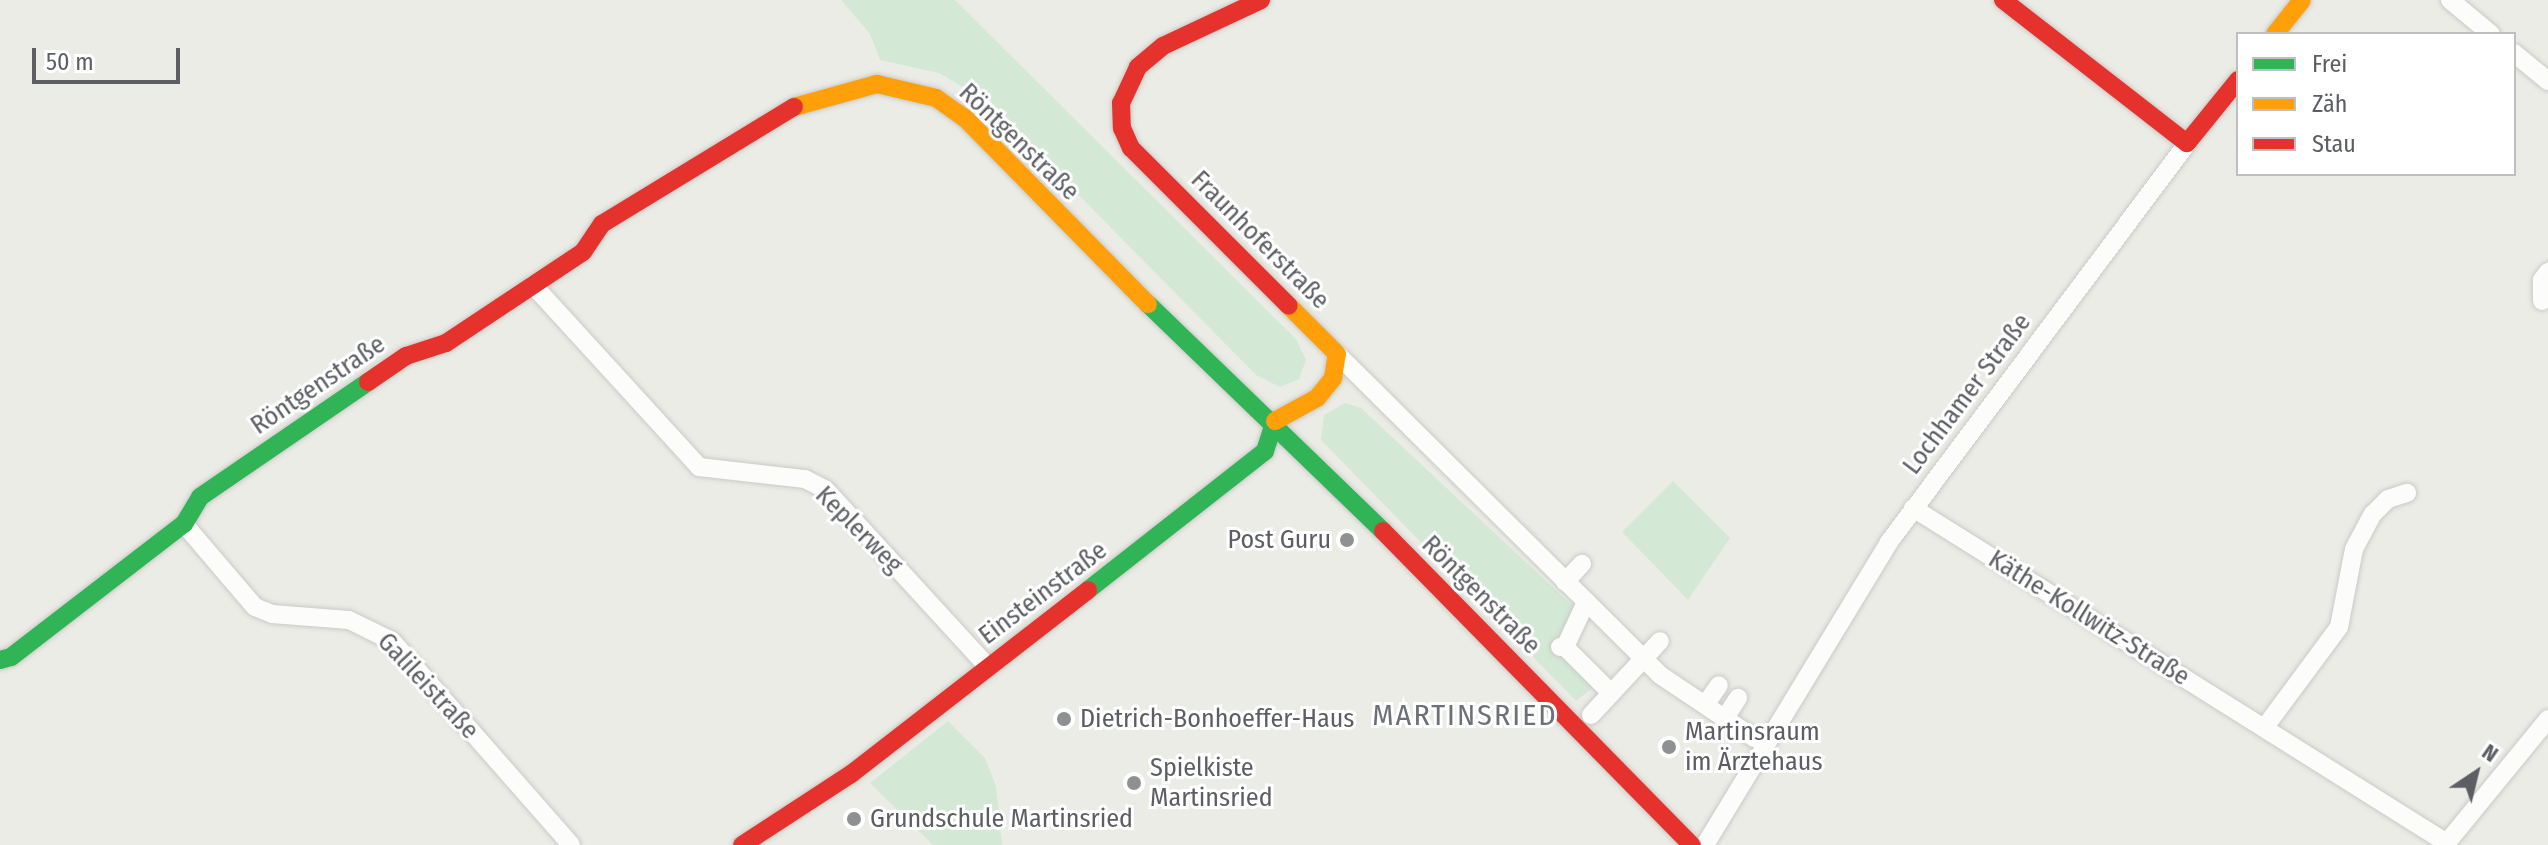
<!DOCTYPE html>
<meta charset="utf-8">
<style>
body{margin:0}
#map{position:relative;width:2548px;height:845px;overflow:hidden;background:#ecece6;font-family:"Fira Sans Condensed",sans-serif}
div>[style]{position:absolute}
.green>*{inset:0;background:#d4e8d6}
.roads{filter:drop-shadow(0 0 2px #c9cac8) drop-shadow(0 0 2px #c9cac8)}
.street>*{height:18px;margin:-9px;padding:0 9px;transform-origin:9px;border-radius:9px;background:#fcfcfb}
.fast>*{height:18px;margin:-9px;padding:0 9px;transform-origin:9px;border-radius:9px;background:#30b455}
.slow>*{height:18px;margin:-9px;padding:0 9px;transform-origin:9px;border-radius:9px;background:#ff9f0a}
.jam>*{height:18px;margin:-9px;padding:0 9px;transform-origin:9px;border-radius:9px;background:#e5322d}
.dots>*{width:22px;height:22px;translate:-50% -50%;box-sizing:border-box;border:4px solid #fff;border-radius:50%}
span{translate:-50% -50%;white-space:nowrap;text-align:center;line-height:1.15;-webkit-text-stroke:6px #fff;paint-order:stroke}
.street-label{font-size:26px;color:#5c5e64}
.poi-label{font-size:26px;color:#5c5e64}
.right{translate:-100% -50%;text-align:right}
.left{translate:0 -50%;text-align:left}
.quarter-label{font-size:30px;color:#6d7076;letter-spacing:2px}
.legend{position:absolute;left:2236px;top:32px;width:280px;height:144px;box-sizing:border-box;background:#fff;border:2px solid #bebfc1;margin:0;padding:10px 14px;list-style:none;font-size:24px;color:#5c5e64}
.legend li{display:flex;align-items:center;gap:16px;height:40px}
.legend b{width:40px;border:2px solid #bebfc1}
.north{position:absolute;left:2436px;top:733px;width:80px;height:80px;-webkit-text-stroke:6px #fff;paint-order:stroke;rotate:35deg;font-size:22px;font-weight:700;line-height:32px;text-align:center;color:#5c5e64}
.north::after{content:'';display:block;margin:auto;width:28px;height:36px;background:#5c5e64;clip-path:polygon(50% 0,100% 100%,50% 72%,0 100%)}
.scale{position:absolute;left:32px;top:48px;width:148px;height:36px;box-sizing:border-box;border:4px solid #5c5e64;border-top:0;padding-left:10px;font-size:24px;line-height:28px;white-space:nowrap;color:#5c5e64;-webkit-text-stroke:6px #fff;paint-order:stroke}
</style>
<div id="map">
<div class="green">
<i style="clip-path:polygon(841px 0,955px 0,1296px 339px,1306px 360px,1299px 379px,1280px 387px,1256px 375px,985px 100px,939px 73px,880px 60px,870px 34px)"></i>
<i style="clip-path:polygon(1345px 403px,1361px 408px,1577px 610px,1560px 647px,1595px 683px,1591px 689px,1576px 701px,1321px 440px,1324px 415px)"></i>
<i style="clip-path:polygon(1673px 481px,1730px 538px,1688px 600px,1622px 532px)"></i>
<i style="clip-path:polygon(948px 721px,985px 758px,996px 786px,1002px 845px,933px 845px,870px 783px)"></i>
</div>
<div class="roads">
<div class="street">
<i style="left:2450px;top:0;width:53px;rotate:39.7deg"></i>
<i style="left:2514px;top:53px;width:44px;rotate:39.5deg"></i>
<i style="left:533px;top:285px;width:246px;rotate:47.6deg"></i>
<i style="left:699px;top:467px;width:107px;rotate:6.5deg"></i>
<i style="left:805px;top:479px;width:22px;rotate:27deg"></i>
<i style="left:825px;top:489px;width:241px;rotate:47.5deg"></i>
<i style="left:2542px;top:301px;width:21px;rotate:-90deg"></i>
<i style="left:2542px;top:280px;width:10px;rotate:-53deg"></i>
<i style="left:1337px;top:354px;width:455px;rotate:44.8deg"></i>
<i style="left:1660px;top:675px;width:113px;rotate:33.8deg"></i>
<i style="left:1913px;top:508px;width:630px;rotate:32.1deg"></i>
<i style="left:184px;top:524px;width:109px;rotate:49.5deg"></i>
<i style="left:255px;top:607px;width:18px;rotate:22deg"></i>
<i style="left:272px;top:614px;width:77px;rotate:4.5deg"></i>
<i style="left:349px;top:620px;width:48px;rotate:26deg"></i>
<i style="left:392px;top:641px;width:271px;rotate:48.7deg"></i>
<i style="left:1565px;top:582px;width:25px;rotate:-47deg"></i>
<i style="left:1560px;top:647px;width:5px"></i>
<i style="left:1565px;top:647px;width:50px;rotate:-65deg"></i>
<i style="left:1565px;top:647px;width:65px;rotate:45deg"></i>
<i style="left:1705px;top:705px;width:24px;rotate:-55deg"></i>
<i style="left:1591px;top:715px;width:101px;rotate:-47deg"></i>
<i style="left:1725px;top:718px;width:24px;rotate:-57deg"></i>
<i style="left:2265px;top:727px;width:124px;rotate:-53.5deg"></i>
<i style="left:2339px;top:627px;width:79px;rotate:-79.1deg"></i>
<i style="left:2354px;top:549px;width:40px;rotate:-62deg"></i>
<i style="left:2373px;top:514px;width:21px;rotate:-45deg"></i>
<i style="left:2388px;top:499px;width:20px;rotate:-18deg"></i>
<i style="left:1705px;top:845px;width:354px;rotate:-58.7deg"></i>
<i style="left:1889px;top:542px;width:498px;rotate:-53.2deg"></i>
<i style="left:2445px;top:845px;width:163px;rotate:-50.7deg"></i>
</div>
<div class="fast">
<i style="left:1148px;top:304px;width:327px;rotate:44deg"></i>
<i style="left:1088px;top:590px;width:225px;rotate:-38.1deg"></i>
<i style="left:1265px;top:451px;width:32px;rotate:-72deg"></i>
<i style="left:0;top:660px;width:11px;rotate:-15deg"></i>
<i style="left:11px;top:657px;width:218px;rotate:-37.6deg"></i>
<i style="left:184px;top:524px;width:31px;rotate:-59deg"></i>
<i style="left:200px;top:497px;width:204px;rotate:-34.4deg"></i>
</div>
<div class="slow">
<i style="left:2275px;top:34px;width:43px;rotate:-51.5deg"></i>
<i style="left:794px;top:107px;width:86px;rotate:-15.5deg"></i>
<i style="left:877px;top:84px;width:61px;rotate:13.3deg"></i>
<i style="left:936px;top:98px;width:35px;rotate:35deg"></i>
<i style="left:965px;top:118px;width:261px;rotate:45.5deg"></i>
<i style="left:1275px;top:421px;width:48px;rotate:-28.7deg"></i>
<i style="left:1317px;top:398px;width:26px;rotate:-51deg"></i>
<i style="left:1333px;top:378px;width:24px;rotate:-81deg"></i>
<i style="left:1337px;top:354px;width:68px;rotate:-135deg"></i>
</div>
<div class="jam">
<i style="left:1261px;top:0;width:108px;rotate:154.9deg"></i>
<i style="left:1163px;top:46px;width:33px;rotate:140deg"></i>
<i style="left:1138px;top:67px;width:40px;rotate:115deg"></i>
<i style="left:1121px;top:103px;width:25px;rotate:88deg"></i>
<i style="left:1122px;top:128px;width:22px;rotate:66deg"></i>
<i style="left:1131px;top:148px;width:223px;rotate:45deg"></i>
<i style="left:2003px;top:0;width:233px;rotate:37.9deg"></i>
<i style="left:2187px;top:143px;width:81px;rotate:-51deg"></i>
<i style="left:368px;top:382px;width:46px;rotate:-34.4deg"></i>
<i style="left:406px;top:356px;width:42px;rotate:-18deg"></i>
<i style="left:446px;top:343px;width:164px;rotate:-33.6deg"></i>
<i style="left:583px;top:252px;width:34px;rotate:-56deg"></i>
<i style="left:602px;top:224px;width:225px;rotate:-31.4deg"></i>
<i style="left:1383px;top:531px;width:441px;rotate:45.5deg"></i>
<i style="left:742px;top:845px;width:130px;rotate:-33.1deg"></i>
<i style="left:851px;top:774px;width:300px;rotate:-37.8deg"></i>
</div>
</div>
<div class="dots">
<i style="left:1347px;top:540px;background:#8e9092"></i>
<i style="left:1064px;top:719px;background:#8e9092"></i>
<i style="left:1669px;top:747px;background:#8e9092"></i>
<i style="left:1134px;top:783px;background:#8e9092"></i>
<i style="left:854px;top:819px;background:#8e9092"></i>
</div>
<div class="street-label">
<span style="left:1019px;top:142px;rotate:44deg">Röntgenstraße</span>
<span style="left:1260px;top:240px;rotate:45deg">Fraunhoferstraße</span>
<span style="left:318px;top:385px;rotate:-34deg">Röntgenstraße</span>
<span style="left:1967px;top:394px;rotate:-53deg">Lochhamer Straße</span>
<span style="left:859px;top:530px;rotate:45deg">Keplerweg</span>
<span style="left:1043px;top:593px;rotate:-37deg">Einsteinstraße</span>
<span style="left:1481px;top:595px;rotate:45deg">Röntgenstraße</span>
<span style="left:2089px;top:618px;rotate:32deg">Käthe-Kollwitz-Straße</span>
<span style="left:428px;top:686px;rotate:47deg">Galileistraße</span>
</div>
<div class="poi-label">
<span class="right" style="left:1331px;top:540px">Post Guru</span>
<span class="left" style="left:1080px;top:719px">Dietrich-Bonhoeffer-Haus</span>
<span class="left" style="left:1685px;top:747px">Martinsraum<br>im Ärztehaus</span>
<span class="left" style="left:1150px;top:783px">Spielkiste<br>Martinsried</span>
<span class="left" style="left:870px;top:819px">Grundschule Martinsried</span>
</div>
<div class="quarter-label">
<span style="left:1465px;top:715px">MARTINSRIED</span>
</div>
<ul class="legend">
<li><b style="height:10px;background:#30b455"></b>Frei</li>
<li><b style="height:10px;background:#ff9f0a"></b>Zäh</li>
<li><b style="height:10px;background:#e5322d"></b>Stau</li>
</ul>
<div class="north">N</div>
<div class="scale">50 m</div>
</div>
